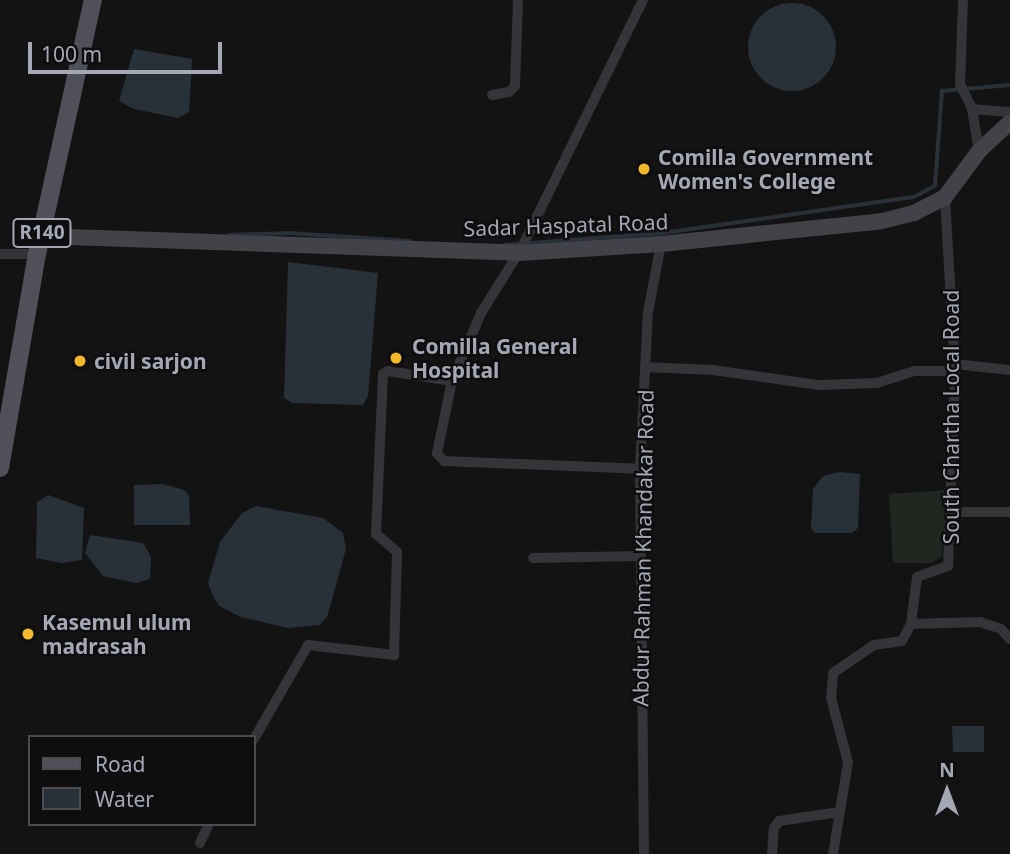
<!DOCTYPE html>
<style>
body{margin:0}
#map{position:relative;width:1010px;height:854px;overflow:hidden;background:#131314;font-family:"Noto Sans",sans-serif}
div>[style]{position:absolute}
.green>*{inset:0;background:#1f2720}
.water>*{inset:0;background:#293138}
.round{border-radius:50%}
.stream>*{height:3.5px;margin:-1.75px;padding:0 1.75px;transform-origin:1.75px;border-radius:1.75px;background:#293138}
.street>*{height:10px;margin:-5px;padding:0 5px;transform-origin:5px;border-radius:5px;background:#343439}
.secondary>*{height:16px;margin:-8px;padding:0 8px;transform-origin:8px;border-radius:8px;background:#424349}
.primary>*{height:18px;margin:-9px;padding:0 9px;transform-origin:9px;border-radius:9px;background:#505158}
.dots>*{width:19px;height:19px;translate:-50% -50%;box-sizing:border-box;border:4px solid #0e0e0f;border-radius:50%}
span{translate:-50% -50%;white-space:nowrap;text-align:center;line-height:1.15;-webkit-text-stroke:5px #0e0e0f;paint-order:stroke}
.shield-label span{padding:2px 5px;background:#0e0e0f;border:2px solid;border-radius:5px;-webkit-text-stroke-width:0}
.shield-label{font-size:19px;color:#a4a8b5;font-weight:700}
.poi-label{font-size:21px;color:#a4a8b5;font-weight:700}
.left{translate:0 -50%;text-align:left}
.street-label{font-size:21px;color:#a4a8b5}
.legend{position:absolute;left:28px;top:735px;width:228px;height:91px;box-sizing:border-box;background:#0e0e0f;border:2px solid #4a4c51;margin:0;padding:9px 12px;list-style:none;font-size:21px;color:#a4a8b5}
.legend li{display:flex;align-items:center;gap:14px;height:35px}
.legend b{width:35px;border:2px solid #4a4c51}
.north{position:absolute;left:912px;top:756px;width:70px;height:70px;-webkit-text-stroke:5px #0e0e0f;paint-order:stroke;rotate:0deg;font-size:19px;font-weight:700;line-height:28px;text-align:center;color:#a4a8b5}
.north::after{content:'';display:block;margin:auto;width:24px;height:32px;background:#a4a8b5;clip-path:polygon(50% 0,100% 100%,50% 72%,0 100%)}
.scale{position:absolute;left:28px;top:42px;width:194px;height:32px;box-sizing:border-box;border:4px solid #a4a8b5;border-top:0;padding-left:9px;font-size:21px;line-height:24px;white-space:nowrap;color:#a4a8b5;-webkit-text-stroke:5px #0e0e0f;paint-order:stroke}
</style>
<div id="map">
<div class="green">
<i style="clip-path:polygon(947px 490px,942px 556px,932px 563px,893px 563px,889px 494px)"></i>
</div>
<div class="water">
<i class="round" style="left:748px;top:3px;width:88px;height:88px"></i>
<i style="clip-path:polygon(134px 49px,192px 59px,189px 112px,178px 118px,134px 109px,119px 101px)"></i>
<i style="clip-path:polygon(288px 262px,378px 273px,368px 396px,363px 405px,292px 403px,284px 398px)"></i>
<i style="clip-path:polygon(840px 472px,860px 474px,858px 528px,852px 533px,815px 533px,811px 528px,813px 489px,823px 476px)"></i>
<i style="clip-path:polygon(134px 485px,163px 484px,184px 490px,189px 495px,190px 525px,134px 525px)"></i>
<i style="clip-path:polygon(48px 495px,84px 508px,82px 560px,62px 563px,36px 558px,37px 502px)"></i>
<i style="clip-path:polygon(256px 506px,323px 518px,343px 533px,346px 549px,327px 617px,320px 625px,288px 628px,241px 617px,219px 606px,212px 594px,208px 583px,220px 542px,242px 513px)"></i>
<i style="clip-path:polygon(90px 535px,143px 543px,151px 557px,150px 579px,136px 583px,103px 576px,85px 553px)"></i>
<i style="clip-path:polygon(952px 726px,984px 726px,984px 752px,953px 752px)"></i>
</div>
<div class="stream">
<i style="left:229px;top:235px;width:60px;rotate:-1.9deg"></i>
<i style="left:289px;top:233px;width:121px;rotate:3.8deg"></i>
<i style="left:505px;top:245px;width:158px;rotate:-4.3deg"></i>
<i style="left:663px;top:233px;width:254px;rotate:-8.2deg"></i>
<i style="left:914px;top:197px;width:24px;rotate:-28deg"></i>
<i style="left:935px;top:186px;width:95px;rotate:-85.8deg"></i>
<i style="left:942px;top:91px;width:68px;rotate:-5deg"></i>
</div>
<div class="street">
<i style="left:963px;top:0;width:84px;rotate:92deg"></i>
<i style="left:960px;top:84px;width:28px;rotate:64deg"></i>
<i style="left:972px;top:109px;width:43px;rotate:80.5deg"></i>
<i style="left:492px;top:95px;width:17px;rotate:-10deg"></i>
<i style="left:509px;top:92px;width:8px;rotate:-45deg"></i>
<i style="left:515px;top:86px;width:86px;rotate:-88deg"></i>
<i style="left:972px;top:109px;width:38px;rotate:5deg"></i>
<i style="left:0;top:254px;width:37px"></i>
<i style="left:955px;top:364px;width:55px;rotate:6.2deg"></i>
<i style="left:645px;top:367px;width:68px;rotate:2.5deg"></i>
<i style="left:713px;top:370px;width:107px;rotate:8.1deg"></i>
<i style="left:819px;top:385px;width:58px;rotate:-2deg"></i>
<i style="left:877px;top:383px;width:39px;rotate:-18deg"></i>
<i style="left:914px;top:371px;width:41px"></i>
<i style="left:452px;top:381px;width:74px;rotate:101.8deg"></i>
<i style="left:437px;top:453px;width:11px;rotate:49deg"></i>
<i style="left:444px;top:461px;width:196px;rotate:2.3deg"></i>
<i style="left:953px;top:512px;width:57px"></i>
<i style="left:533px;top:558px;width:107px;rotate:-1.1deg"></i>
<i style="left:911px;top:624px;width:69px;rotate:-1.7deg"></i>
<i style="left:980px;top:622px;width:22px;rotate:18deg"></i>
<i style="left:1001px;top:629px;width:13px;rotate:48deg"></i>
<i style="left:254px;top:739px;width:108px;rotate:-60.1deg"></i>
<i style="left:308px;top:645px;width:87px;rotate:6.6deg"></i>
<i style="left:394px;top:655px;width:103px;rotate:-88.3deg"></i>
<i style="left:397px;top:552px;width:28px;rotate:-139deg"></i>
<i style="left:376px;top:534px;width:160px;rotate:-87.5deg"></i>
<i style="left:383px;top:374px;width:6px;rotate:-31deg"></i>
<i style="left:388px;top:371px;width:65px;rotate:8.9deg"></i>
<i style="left:452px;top:381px;width:74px;rotate:-66.9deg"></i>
<i style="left:481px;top:313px;width:75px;rotate:-58deg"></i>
<i style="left:521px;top:249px;width:277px;rotate:-63.9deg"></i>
<i style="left:200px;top:843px;width:21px;rotate:-65deg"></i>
<i style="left:644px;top:854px;width:385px;rotate:-90.6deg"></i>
<i style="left:640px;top:469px;width:157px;rotate:-87.1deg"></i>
<i style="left:648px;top:312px;width:69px;rotate:-79.2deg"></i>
<i style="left:772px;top:854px;width:26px;rotate:-86deg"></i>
<i style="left:774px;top:828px;width:9px;rotate:-54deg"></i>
<i style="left:779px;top:821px;width:61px;rotate:-8.5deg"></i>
<i style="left:833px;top:854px;width:93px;rotate:-80.7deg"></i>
<i style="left:848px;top:762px;width:66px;rotate:-104.9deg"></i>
<i style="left:831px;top:698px;width:25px;rotate:-85deg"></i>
<i style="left:833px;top:673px;width:50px;rotate:-34.3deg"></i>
<i style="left:874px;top:645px;width:28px;rotate:-8deg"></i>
<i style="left:902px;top:641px;width:19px;rotate:-62deg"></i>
<i style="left:911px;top:624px;width:47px;rotate:-82.7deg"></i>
<i style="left:917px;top:577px;width:33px;rotate:-20deg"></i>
<i style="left:948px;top:566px;width:195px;rotate:-87.9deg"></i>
<i style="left:955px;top:371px;width:174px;rotate:-93.3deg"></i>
</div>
<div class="secondary">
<i style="left:41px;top:236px;width:478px;rotate:2deg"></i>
<i style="left:519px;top:253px;width:142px;rotate:-3.6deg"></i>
<i style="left:661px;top:244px;width:222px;rotate:-5.9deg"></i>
<i style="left:882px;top:221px;width:33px;rotate:-14deg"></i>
<i style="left:914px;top:213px;width:35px;rotate:-27deg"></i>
<i style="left:945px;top:197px;width:57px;rotate:-53.5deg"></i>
<i style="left:979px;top:151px;width:42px;rotate:-43.1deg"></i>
</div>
<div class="primary">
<i style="left:0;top:468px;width:217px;rotate:-80.2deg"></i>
<i style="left:37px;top:254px;width:260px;rotate:-77.6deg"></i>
</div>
<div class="dots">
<i style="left:644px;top:169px;background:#f3b92c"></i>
<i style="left:396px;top:358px;background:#f3b92c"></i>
<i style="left:80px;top:361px;background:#f3b92c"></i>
<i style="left:28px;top:634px;background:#f3b92c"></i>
</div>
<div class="shield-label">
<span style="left:42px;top:233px">R140</span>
</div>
<div class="poi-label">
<span class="left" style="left:658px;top:169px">Comilla Government<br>Women's College</span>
<span class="left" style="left:412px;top:358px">Comilla General<br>Hospital</span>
<span class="left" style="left:94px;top:361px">civil sarjon</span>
<span class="left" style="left:42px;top:634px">Kasemul ulum<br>madrasah</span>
</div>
<div class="street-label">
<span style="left:566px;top:225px;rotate:-2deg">Sadar Haspatal Road</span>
<span style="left:951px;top:417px;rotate:-90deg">South Chartha Local Road</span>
<span style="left:643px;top:548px;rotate:-89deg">Abdur Rahman Khandakar Road</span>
</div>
<ul class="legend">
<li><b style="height:9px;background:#505158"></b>Road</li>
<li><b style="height:19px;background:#293138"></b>Water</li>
</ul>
<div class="north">N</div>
<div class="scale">100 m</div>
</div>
